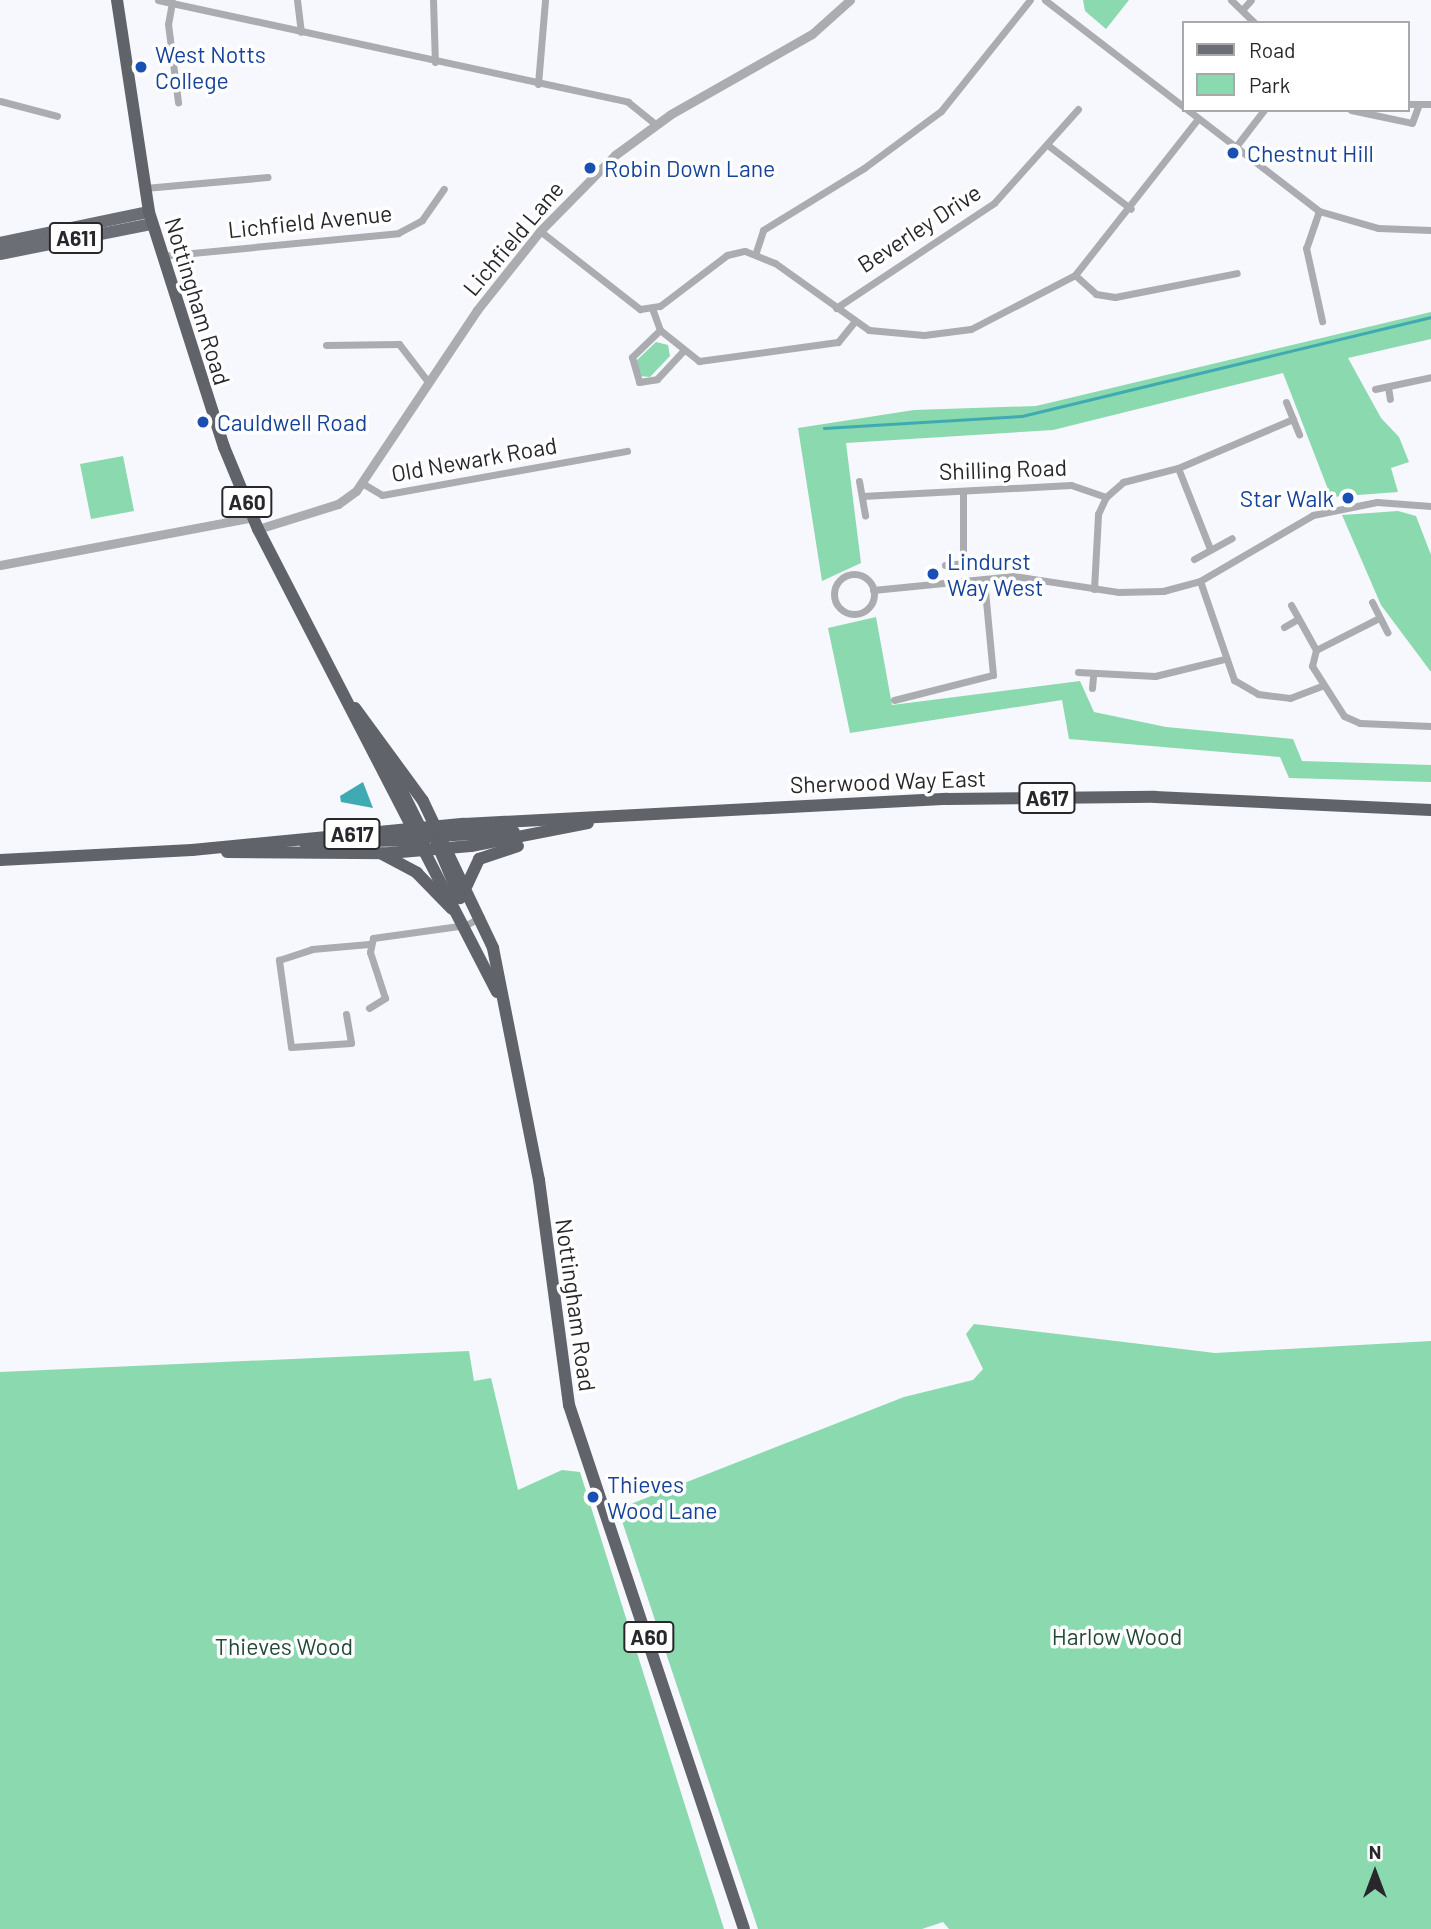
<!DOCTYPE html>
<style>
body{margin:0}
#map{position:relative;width:1431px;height:1929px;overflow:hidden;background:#f7f7fe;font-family:Barlow,sans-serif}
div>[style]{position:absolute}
.green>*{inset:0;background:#8bd9ae}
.water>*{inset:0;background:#40aab3}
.stream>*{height:2.5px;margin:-1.25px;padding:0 1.25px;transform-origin:1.25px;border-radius:1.25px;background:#40aab3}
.minor>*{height:7px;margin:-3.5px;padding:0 3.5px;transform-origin:3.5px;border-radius:3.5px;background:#aaacb0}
.minor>.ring{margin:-3.5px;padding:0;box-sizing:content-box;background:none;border:7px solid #aaacb0;border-radius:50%}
.tertiary>*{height:9px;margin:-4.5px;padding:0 4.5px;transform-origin:4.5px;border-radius:4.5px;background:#aaacb0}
.primary>*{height:12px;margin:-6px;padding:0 6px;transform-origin:6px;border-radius:6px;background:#6b6e75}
.trunk>*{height:12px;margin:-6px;padding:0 6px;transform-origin:6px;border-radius:6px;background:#60636a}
.dots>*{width:19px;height:19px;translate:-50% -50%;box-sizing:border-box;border:4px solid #fff;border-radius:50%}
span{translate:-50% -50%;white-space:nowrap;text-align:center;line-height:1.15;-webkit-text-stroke:7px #fff;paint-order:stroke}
.shield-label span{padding:2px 5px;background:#fff;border:2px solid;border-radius:5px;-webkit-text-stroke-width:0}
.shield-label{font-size:21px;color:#28282c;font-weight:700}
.transit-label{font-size:23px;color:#164399}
.left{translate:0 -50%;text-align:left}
.right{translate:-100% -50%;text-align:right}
.street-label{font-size:23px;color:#28282c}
.park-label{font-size:23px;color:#204a35}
.legend{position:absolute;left:1182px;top:21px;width:228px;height:91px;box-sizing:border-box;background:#fff;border:2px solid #a9a9ab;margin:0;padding:9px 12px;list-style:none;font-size:21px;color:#28282c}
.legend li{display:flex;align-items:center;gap:14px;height:35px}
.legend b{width:35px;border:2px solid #a9a9ab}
.north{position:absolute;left:1340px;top:1838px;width:70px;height:70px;-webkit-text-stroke:5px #fff;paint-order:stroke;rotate:0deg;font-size:19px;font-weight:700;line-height:28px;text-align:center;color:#28282c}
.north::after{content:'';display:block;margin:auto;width:24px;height:32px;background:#28282c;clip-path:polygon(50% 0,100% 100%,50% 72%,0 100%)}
</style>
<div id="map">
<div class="green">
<i style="clip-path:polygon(1083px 0,1129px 0,1106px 29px,1085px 11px)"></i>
<i style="clip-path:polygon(1431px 312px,1431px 339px,1348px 358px,1381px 418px,1399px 437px,1409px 462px,1391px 468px,1398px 492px,1331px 497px,1283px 373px,1053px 430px,846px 443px,861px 563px,822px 581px,798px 428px,914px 410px,1036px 406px)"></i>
<i style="clip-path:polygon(656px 342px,668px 345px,670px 356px,650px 377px,639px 376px,636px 361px)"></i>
<i style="clip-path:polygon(123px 456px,134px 511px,91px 519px,80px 464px)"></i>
<i style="clip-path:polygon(1398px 511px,1416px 516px,1431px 555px,1431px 672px,1381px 605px,1342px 515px)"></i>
<i style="clip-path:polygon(876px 617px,892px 705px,1080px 681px,1094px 712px,1166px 727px,1293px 739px,1302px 761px,1431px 765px,1431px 782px,1289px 778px,1280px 757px,1069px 739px,1062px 700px,850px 733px,828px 628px)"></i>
<i style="clip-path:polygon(974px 1324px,1215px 1353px,1431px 1341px,1431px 1929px,949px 1929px,943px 1922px,922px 1929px,758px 1929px,618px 1509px,904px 1397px,973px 1380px,983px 1369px,966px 1334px)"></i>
<i style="clip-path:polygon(469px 1351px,474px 1381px,491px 1378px,518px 1490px,562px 1470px,580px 1472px,724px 1929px,0 1929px,0 1372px)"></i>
</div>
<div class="water">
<i style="clip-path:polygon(363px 782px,373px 808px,341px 802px,340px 796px)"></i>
</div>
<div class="stream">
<i style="left:824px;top:428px;width:198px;rotate:-3.5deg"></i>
<i style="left:1022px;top:416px;width:421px;rotate:-13.6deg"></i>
</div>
<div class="minor">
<i style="left:158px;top:0;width:481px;rotate:12.2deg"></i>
<i style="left:628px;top:102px;width:35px;rotate:39deg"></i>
<i style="left:297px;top:0;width:32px;rotate:83deg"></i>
<i style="left:433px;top:0;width:62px;rotate:88.2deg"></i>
<i style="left:1045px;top:0;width:346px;rotate:37.6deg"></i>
<i style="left:1319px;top:211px;width:61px;rotate:16.1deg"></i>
<i style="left:1378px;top:228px;width:53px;rotate:2.2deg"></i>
<i style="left:1231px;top:0;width:33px;rotate:44deg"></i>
<i style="left:172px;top:2px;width:22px;rotate:100deg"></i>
<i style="left:168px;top:24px;width:79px;rotate:82.7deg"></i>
<i style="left:1242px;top:10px;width:13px;rotate:-48deg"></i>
<i style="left:538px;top:84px;width:84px;rotate:-85.2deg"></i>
<i style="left:0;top:101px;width:59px;rotate:14.7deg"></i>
<i style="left:1408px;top:104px;width:23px"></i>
<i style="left:1351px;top:110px;width:62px;rotate:12deg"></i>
<i style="left:1412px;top:123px;width:20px;rotate:-70deg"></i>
<i style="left:1049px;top:146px;width:103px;rotate:37.5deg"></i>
<i style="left:1234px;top:149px;width:49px;rotate:-52.4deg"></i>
<i style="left:145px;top:188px;width:123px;rotate:-5.1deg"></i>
<i style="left:1319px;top:211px;width:39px;rotate:109deg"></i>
<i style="left:1306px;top:248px;width:75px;rotate:77.6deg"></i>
<i style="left:540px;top:231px;width:127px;rotate:38deg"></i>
<i style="left:640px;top:309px;width:20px;rotate:-9deg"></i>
<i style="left:660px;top:306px;width:84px;rotate:-37.3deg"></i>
<i style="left:727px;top:255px;width:18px;rotate:-13deg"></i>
<i style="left:745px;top:251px;width:32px;rotate:22deg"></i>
<i style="left:775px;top:263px;width:115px;rotate:35.5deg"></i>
<i style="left:869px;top:330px;width:55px;rotate:5.2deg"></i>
<i style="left:924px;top:335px;width:47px;rotate:-7.3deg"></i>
<i style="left:971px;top:329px;width:117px;rotate:-27.4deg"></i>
<i style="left:1075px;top:275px;width:197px;rotate:-51.8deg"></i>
<i style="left:756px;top:252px;width:23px;rotate:-72deg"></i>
<i style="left:763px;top:230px;width:119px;rotate:-31.5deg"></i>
<i style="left:864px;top:168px;width:96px;rotate:-36.5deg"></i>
<i style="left:941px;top:111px;width:142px;rotate:-51.3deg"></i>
<i style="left:161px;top:256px;width:238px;rotate:-5.5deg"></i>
<i style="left:398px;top:233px;width:27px;rotate:-28deg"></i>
<i style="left:422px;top:220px;width:38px;rotate:-55deg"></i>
<i style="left:1075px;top:275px;width:28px;rotate:42deg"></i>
<i style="left:1096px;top:294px;width:19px;rotate:9deg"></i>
<i style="left:1115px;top:297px;width:124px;rotate:-11.1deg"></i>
<i style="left:652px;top:308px;width:23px;rotate:70deg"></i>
<i style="left:660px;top:330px;width:50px;rotate:38.5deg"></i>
<i style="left:699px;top:361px;width:140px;rotate:-7.8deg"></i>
<i style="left:838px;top:342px;width:26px;rotate:-51deg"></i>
<i style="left:836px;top:308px;width:190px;rotate:-33.6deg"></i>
<i style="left:994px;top:203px;width:126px;rotate:-48.2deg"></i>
<i style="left:660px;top:330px;width:39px;rotate:136deg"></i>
<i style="left:632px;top:357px;width:26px;rotate:74deg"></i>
<i style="left:639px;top:382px;width:18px;rotate:-9deg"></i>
<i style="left:657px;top:379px;width:37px;rotate:-47deg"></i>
<i style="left:326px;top:345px;width:73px;rotate:-0.8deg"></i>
<i style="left:399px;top:344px;width:49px;rotate:52.4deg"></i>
<i style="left:1388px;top:387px;width:12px;rotate:81deg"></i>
<i style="left:1375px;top:389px;width:57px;rotate:-12.1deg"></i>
<i style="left:1286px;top:402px;width:35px;rotate:68deg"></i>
<i style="left:1178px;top:468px;width:87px;rotate:68.4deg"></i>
<i style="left:859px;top:481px;width:35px;rotate:80deg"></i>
<i style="left:362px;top:483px;width:23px;rotate:31deg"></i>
<i style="left:382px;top:495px;width:249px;rotate:-10.2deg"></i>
<i style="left:963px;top:492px;width:71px;rotate:90deg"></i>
<i style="left:862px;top:496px;width:209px;rotate:-3deg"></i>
<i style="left:1071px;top:485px;width:37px;rotate:19deg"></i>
<i style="left:1106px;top:497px;width:23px;rotate:-41deg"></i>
<i style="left:1123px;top:482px;width:57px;rotate:-14.3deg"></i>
<i style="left:1178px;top:468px;width:125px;rotate:-23.1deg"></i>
<i style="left:1194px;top:559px;width:43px;rotate:-28.9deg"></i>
<i style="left:945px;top:565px;width:40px;rotate:-5.7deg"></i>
<i class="ring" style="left:834px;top:574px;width:33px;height:33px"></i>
<i style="left:1200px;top:581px;width:105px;rotate:71deg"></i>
<i style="left:1234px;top:680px;width:28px;rotate:30deg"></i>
<i style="left:1258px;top:694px;width:32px;rotate:7deg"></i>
<i style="left:1290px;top:698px;width:33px;rotate:-21deg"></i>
<i style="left:1094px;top:589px;width:75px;rotate:-86.9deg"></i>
<i style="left:1098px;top:514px;width:19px;rotate:-65deg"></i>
<i style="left:873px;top:590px;width:142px;rotate:-5.7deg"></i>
<i style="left:1014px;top:576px;width:105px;rotate:8.7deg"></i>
<i style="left:1118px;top:592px;width:45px;rotate:-1.3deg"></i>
<i style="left:1163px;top:591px;width:38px;rotate:-15deg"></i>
<i style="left:1200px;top:581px;width:131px;rotate:-30.3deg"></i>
<i style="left:1313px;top:515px;width:65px;rotate:-11.5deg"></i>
<i style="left:1377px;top:502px;width:54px;rotate:4.2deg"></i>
<i style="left:1372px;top:602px;width:34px;rotate:63deg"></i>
<i style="left:1291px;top:605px;width:51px;rotate:60.9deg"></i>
<i style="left:1284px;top:627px;width:16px;rotate:-30deg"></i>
<i style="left:1316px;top:650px;width:16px;rotate:104deg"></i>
<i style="left:1312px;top:666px;width:59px;rotate:57.4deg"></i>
<i style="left:1344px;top:716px;width:17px;rotate:24deg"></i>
<i style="left:1360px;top:723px;width:71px;rotate:2.4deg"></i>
<i style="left:1316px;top:650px;width:71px;rotate:-26.9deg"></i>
<i style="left:1078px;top:672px;width:77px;rotate:3deg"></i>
<i style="left:1155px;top:676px;width:71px;rotate:-13.8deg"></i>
<i style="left:1092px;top:688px;width:12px;rotate:-85deg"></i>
<i style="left:894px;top:700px;width:102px;rotate:-14.2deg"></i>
<i style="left:993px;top:675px;width:96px;rotate:-95.4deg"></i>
<i style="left:369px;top:1008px;width:19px;rotate:-32deg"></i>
<i style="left:385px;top:998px;width:48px;rotate:-108.1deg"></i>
<i style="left:370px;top:952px;width:14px;rotate:-78deg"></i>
<i style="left:373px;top:938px;width:94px;rotate:-8deg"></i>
<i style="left:466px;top:925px;width:17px;rotate:-28deg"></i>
<i style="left:346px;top:1014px;width:29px;rotate:80deg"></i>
<i style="left:351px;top:1043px;width:60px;rotate:176.2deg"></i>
<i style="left:291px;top:1047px;width:88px;rotate:-97.9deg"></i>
<i style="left:279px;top:960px;width:35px;rotate:-18deg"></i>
<i style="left:312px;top:949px;width:57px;rotate:-5deg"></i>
</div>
<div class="tertiary">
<i style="left:258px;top:529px;width:84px;rotate:-17.4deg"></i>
<i style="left:338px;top:504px;width:22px;rotate:-36deg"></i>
<i style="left:356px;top:491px;width:218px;rotate:-56.2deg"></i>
<i style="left:477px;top:310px;width:101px;rotate:-51.4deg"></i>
<i style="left:540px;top:231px;width:107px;rotate:-45.4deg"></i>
<i style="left:615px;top:155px;width:69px;rotate:-36.2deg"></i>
<i style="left:671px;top:114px;width:162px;rotate:-29.6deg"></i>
<i style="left:812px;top:34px;width:51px;rotate:-41.8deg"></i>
<i style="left:0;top:565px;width:258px;rotate:-10.7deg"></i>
</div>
<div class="primary">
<i style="left:0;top:243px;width:152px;rotate:-11.8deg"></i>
<i style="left:0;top:254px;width:155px;rotate:-11.2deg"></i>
</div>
<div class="trunk">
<i style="left:117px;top:0;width:214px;rotate:81.4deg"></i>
<i style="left:149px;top:212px;width:247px;rotate:72.3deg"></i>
<i style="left:224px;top:447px;width:89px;rotate:67.5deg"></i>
<i style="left:258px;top:529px;width:521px;rotate:62.7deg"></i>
<i style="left:355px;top:708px;width:115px;rotate:53.8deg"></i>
<i style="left:423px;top:801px;width:163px;rotate:64.5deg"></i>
<i style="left:493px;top:948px;width:237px;rotate:78.8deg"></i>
<i style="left:539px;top:1180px;width:227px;rotate:82.4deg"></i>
<i style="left:569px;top:1405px;width:552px;rotate:71.53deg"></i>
<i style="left:381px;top:749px;width:96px;rotate:63.4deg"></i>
<i style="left:434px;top:836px;width:80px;rotate:-2.9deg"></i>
<i style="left:436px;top:841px;width:62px;rotate:67.2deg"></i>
<i style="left:304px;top:842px;width:121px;rotate:-0.9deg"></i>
<i style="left:227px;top:852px;width:162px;rotate:0.4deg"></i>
<i style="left:389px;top:853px;width:82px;rotate:-4.9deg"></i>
<i style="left:471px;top:846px;width:119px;rotate:-11.1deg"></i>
<i style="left:382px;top:854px;width:40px;rotate:28deg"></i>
<i style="left:417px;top:873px;width:50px;rotate:45.8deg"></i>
<i style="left:0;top:860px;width:192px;rotate:-3deg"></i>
<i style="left:192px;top:850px;width:273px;rotate:-5.5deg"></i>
<i style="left:464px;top:824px;width:484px;rotate:-3deg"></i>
<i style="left:947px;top:799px;width:208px;rotate:-0.6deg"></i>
<i style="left:1155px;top:797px;width:276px;rotate:2.7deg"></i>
<i style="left:467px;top:885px;width:29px;rotate:-65deg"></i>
<i style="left:479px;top:859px;width:41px;rotate:-18.4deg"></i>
</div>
<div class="dots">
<i style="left:141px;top:67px;background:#1a4fb4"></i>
<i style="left:1233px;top:153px;background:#1a4fb4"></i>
<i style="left:590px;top:168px;background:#1a4fb4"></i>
<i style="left:203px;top:422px;background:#1a4fb4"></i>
<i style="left:1348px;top:498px;background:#1a4fb4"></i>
<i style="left:933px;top:574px;background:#1a4fb4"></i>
<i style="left:593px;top:1497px;background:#1a4fb4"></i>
</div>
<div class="shield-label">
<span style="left:76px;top:238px">A611</span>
<span style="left:247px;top:502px">A60</span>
<span style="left:1047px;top:798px">A617</span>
<span style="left:352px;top:834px">A617</span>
<span style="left:649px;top:1637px">A60</span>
</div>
<div class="transit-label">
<span class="left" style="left:155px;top:67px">West Notts<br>College</span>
<span class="left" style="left:1247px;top:153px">Chestnut Hill</span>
<span class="left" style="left:604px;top:168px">Robin Down Lane</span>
<span class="left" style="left:217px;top:422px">Cauldwell Road</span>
<span class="right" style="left:1334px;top:498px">Star Walk</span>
<span class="left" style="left:947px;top:574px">Lindurst<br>Way West</span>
<span class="left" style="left:607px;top:1497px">Thieves<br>Wood Lane</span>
</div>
<div class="street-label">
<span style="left:310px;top:221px;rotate:-6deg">Lichfield Avenue</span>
<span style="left:919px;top:228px;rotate:-33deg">Beverley Drive</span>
<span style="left:513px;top:238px;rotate:-50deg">Lichfield Lane</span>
<span style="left:198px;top:301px;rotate:73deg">Nottingham Road</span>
<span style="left:474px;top:459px;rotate:-10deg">Old Newark Road</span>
<span style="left:1003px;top:469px;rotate:-2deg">Shilling Road</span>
<span style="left:888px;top:781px;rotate:-2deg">Sherwood Way East</span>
<span style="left:576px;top:1305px;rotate:82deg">Nottingham Road</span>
</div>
<div class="park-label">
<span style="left:1117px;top:1636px">Harlow Wood</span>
<span style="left:284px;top:1646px">Thieves Wood</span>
</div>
<ul class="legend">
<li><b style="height:9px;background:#6b6e75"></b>Road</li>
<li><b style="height:19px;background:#8bd9ae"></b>Park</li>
</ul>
<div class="north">N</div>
</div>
